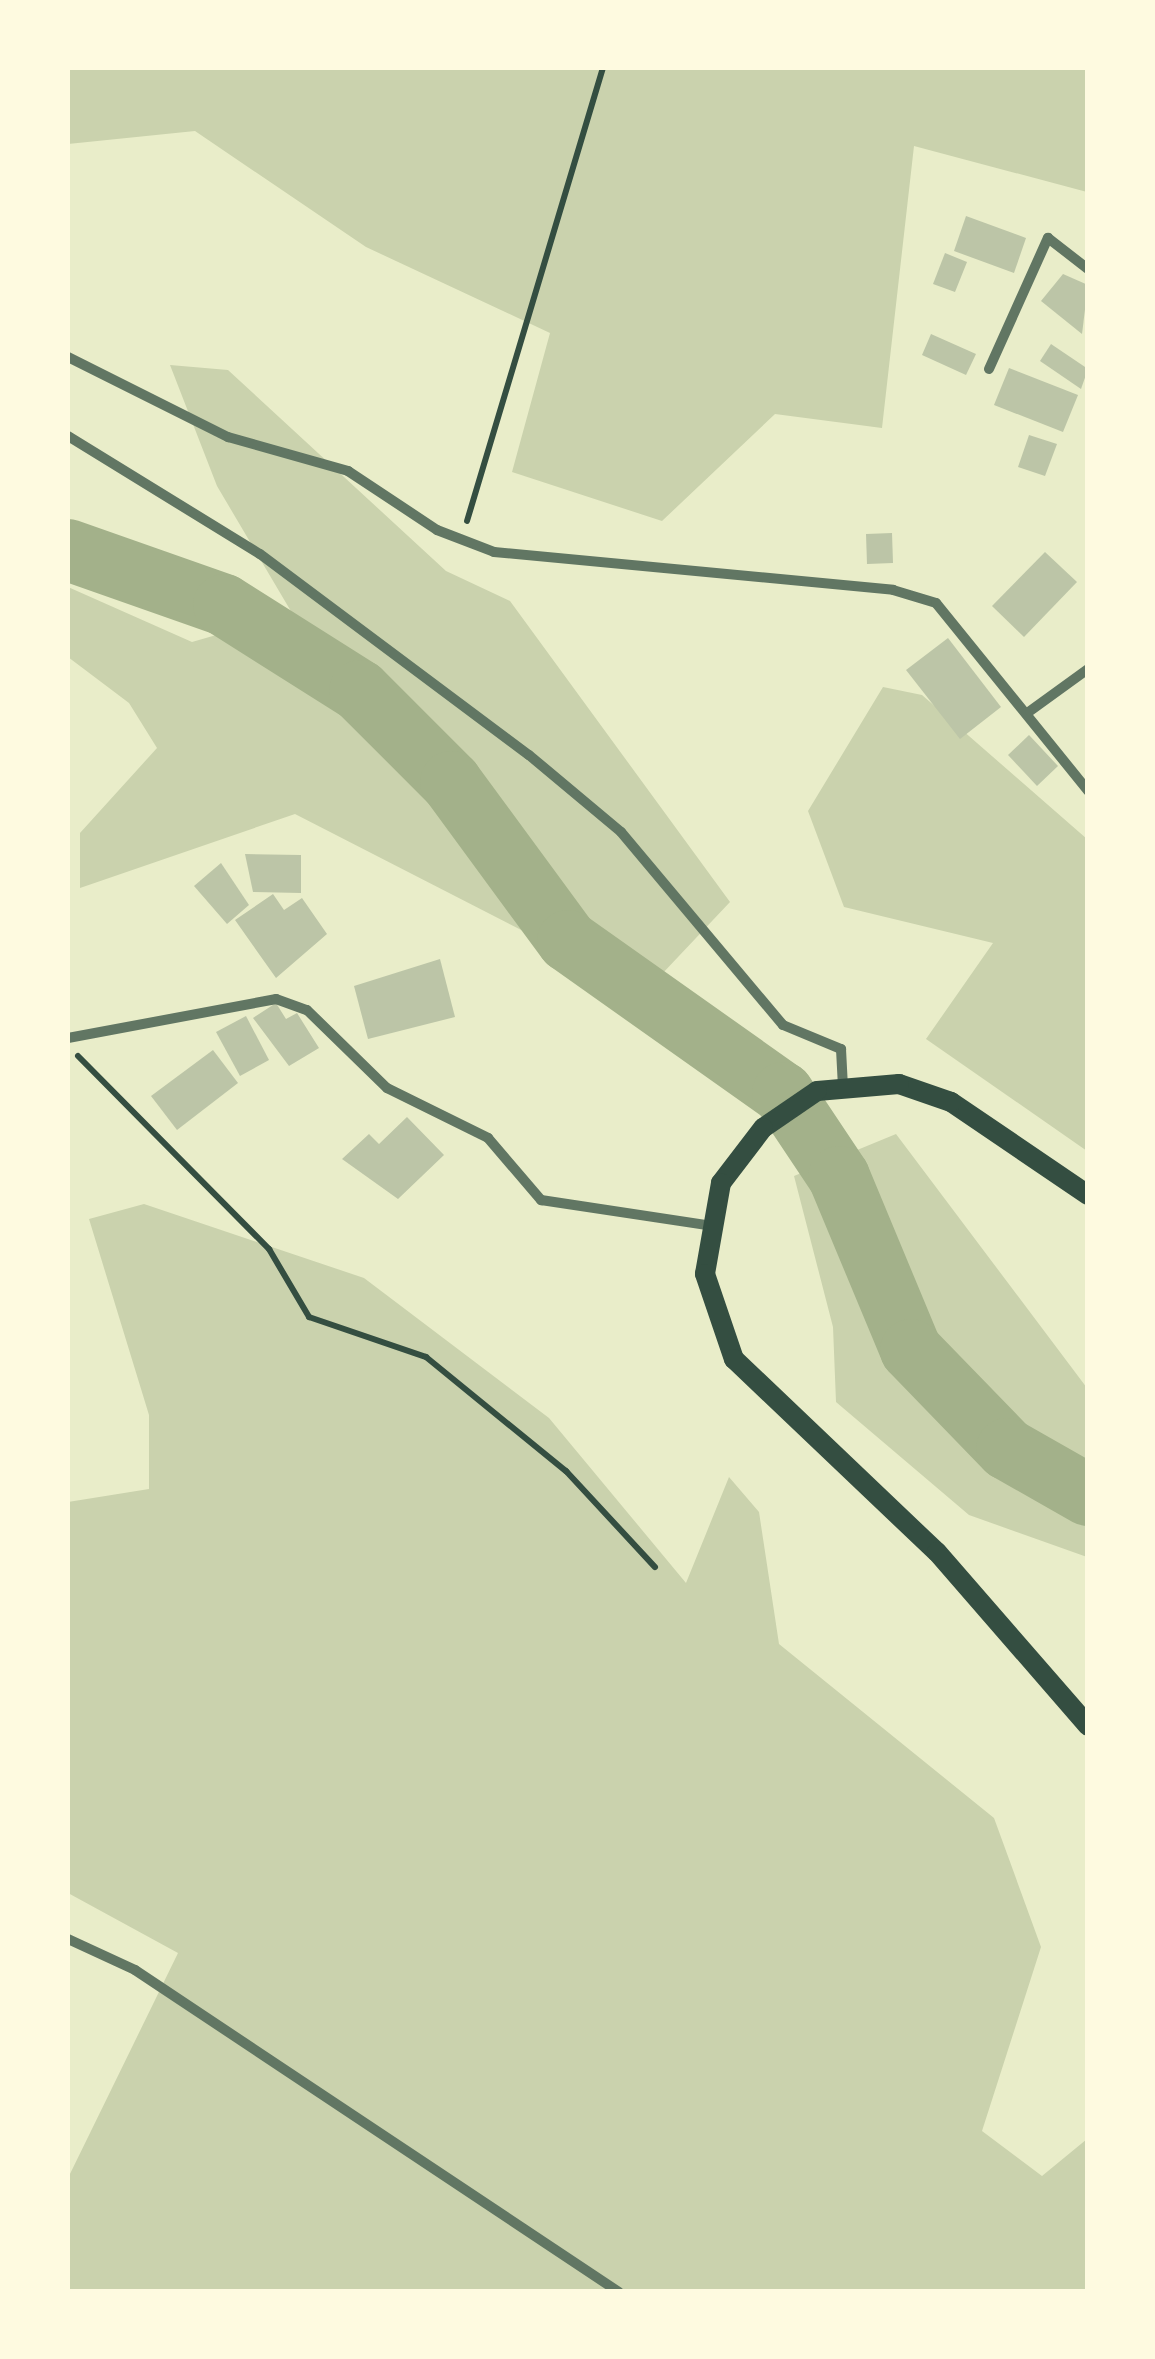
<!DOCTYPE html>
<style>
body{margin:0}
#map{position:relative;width:1155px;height:2359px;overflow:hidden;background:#e9edc9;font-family:"Exo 2",sans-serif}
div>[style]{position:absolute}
.green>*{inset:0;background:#cad2ad}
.river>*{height:62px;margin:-31px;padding:0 31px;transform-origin:31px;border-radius:31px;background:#a3b18a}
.building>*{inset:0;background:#bcc5a7}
.path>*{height:6px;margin:-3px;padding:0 3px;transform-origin:3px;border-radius:3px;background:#344e41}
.minor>*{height:10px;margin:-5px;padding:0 5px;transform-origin:5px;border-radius:5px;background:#617663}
.secondary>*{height:20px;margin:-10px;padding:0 10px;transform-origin:10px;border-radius:10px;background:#344e41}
span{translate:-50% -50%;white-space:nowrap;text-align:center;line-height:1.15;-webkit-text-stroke:9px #fefae0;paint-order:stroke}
.frame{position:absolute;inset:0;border:70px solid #fefae0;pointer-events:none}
</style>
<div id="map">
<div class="green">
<i style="clip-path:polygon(68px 68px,1087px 68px,1087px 192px,914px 146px,882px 428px,775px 414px,662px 521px,512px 472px,550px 333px,366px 247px,195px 131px,68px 144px)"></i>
<i style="clip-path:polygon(170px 365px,228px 370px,446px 571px,510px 601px,730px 902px,644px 993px,295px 814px,80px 888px,80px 833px,157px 748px,129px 703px,68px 657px,68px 587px,192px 642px,292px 613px,217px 486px)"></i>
<i style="clip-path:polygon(883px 687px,922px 695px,1087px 839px,1087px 1151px,926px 1039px,993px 943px,844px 907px,808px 811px)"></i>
<i style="clip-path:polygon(896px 1134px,1087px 1388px,1087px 1557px,969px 1515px,836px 1402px,833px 1327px,794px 1176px)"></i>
<i style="clip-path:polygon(144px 1204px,364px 1278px,549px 1418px,686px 1583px,729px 1477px,759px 1512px,779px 1644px,994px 1818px,1041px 1947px,982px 2131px,1042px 2176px,1087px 2139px,1087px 2291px,68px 2292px,68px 2178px,178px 1953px,68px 1893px,68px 1502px,149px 1489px,149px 1415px,89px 1219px)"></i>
</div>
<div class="river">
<i style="left:68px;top:550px;width:165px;rotate:19.4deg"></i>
<i style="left:224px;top:605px;width:161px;rotate:32.3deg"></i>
<i style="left:360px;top:691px;width:129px;rotate:45deg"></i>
<i style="left:451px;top:782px;width:197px;rotate:53.7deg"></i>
<i style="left:568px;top:941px;width:263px;rotate:35.3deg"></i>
<i style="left:783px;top:1093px;width:101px;rotate:56.3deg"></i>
<i style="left:839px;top:1177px;width:187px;rotate:67.4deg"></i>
<i style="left:911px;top:1350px;width:138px;rotate:45.9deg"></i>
<i style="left:1007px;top:1449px;width:93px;rotate:29.6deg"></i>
</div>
<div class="building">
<i style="clip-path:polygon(966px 216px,1026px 238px,1014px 273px,954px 251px)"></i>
<i style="clip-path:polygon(945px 253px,967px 262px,955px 292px,933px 284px)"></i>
<i style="clip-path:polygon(1063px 274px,1088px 285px,1082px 334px,1041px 301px)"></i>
<i style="clip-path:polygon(931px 334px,976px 354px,966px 375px,922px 355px)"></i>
<i style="clip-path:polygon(1051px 344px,1088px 369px,1081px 389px,1040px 361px)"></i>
<i style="clip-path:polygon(1009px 368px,1078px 395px,1063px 432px,994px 405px)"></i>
<i style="clip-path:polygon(1029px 435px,1057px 444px,1045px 476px,1018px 467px)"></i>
<i style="clip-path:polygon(892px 533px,893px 563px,867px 564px,866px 534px)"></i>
<i style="clip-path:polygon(1045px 552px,1077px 582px,1024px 637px,992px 606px)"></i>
<i style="clip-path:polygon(948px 638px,1001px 707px,960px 739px,906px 670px)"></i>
<i style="clip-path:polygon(1029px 735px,1058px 766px,1037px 786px,1008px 755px)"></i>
<i style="clip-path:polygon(245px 854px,301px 855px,301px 893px,253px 892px)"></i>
<i style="clip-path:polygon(221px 863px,249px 905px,227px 924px,194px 886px)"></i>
<i style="clip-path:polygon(273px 894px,284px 910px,302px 898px,327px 934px,276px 978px,235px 920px)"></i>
<i style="clip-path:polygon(440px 959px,455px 1017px,368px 1039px,354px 986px)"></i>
<i style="clip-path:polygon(276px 1003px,286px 1019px,297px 1013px,319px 1048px,289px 1066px,253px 1018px)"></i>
<i style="clip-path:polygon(246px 1016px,269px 1060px,240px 1076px,216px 1032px)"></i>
<i style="clip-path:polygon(213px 1050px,238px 1083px,177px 1130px,151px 1096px)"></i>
<i style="clip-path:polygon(407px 1117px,444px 1155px,398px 1199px,342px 1159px,369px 1134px,379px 1144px)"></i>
</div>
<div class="path">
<i style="left:467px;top:521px;width:473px;rotate:-73.3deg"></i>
<i style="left:78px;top:1056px;width:272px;rotate:45.3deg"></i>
<i style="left:269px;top:1249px;width:79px;rotate:59.5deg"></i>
<i style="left:309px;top:1317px;width:124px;rotate:18.9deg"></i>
<i style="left:426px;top:1357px;width:181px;rotate:39.2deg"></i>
<i style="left:566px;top:1471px;width:131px;rotate:47.2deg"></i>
</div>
<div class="minor">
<i style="left:68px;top:357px;width:179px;rotate:26.6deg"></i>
<i style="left:228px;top:437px;width:125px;rotate:15.8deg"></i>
<i style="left:348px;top:471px;width:107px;rotate:33.5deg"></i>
<i style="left:437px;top:530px;width:61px;rotate:21.1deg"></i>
<i style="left:494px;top:552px;width:401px;rotate:5.4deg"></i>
<i style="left:893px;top:590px;width:45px;rotate:16.8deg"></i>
<i style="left:936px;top:603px;width:242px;rotate:51deg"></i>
<i style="left:989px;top:369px;width:144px;rotate:-65.8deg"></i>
<i style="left:1048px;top:238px;width:51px;rotate:37.8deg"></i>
<i style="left:68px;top:436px;width:225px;rotate:31.6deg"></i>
<i style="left:260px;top:554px;width:336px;rotate:36.8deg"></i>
<i style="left:529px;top:755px;width:120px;rotate:39.9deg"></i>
<i style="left:621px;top:832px;width:252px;rotate:50deg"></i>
<i style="left:783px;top:1025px;width:63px;rotate:22.5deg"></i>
<i style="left:841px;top:1049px;width:37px;rotate:87deg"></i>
<i style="left:1030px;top:711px;width:72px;rotate:-35.9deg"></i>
<i style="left:68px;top:1038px;width:212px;rotate:-10.6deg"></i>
<i style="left:276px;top:999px;width:33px;rotate:20deg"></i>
<i style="left:307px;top:1010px;width:112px;rotate:44.3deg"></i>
<i style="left:387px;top:1088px;width:113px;rotate:26.3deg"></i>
<i style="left:488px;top:1138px;width:82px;rotate:49.5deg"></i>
<i style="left:541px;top:1200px;width:168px;rotate:8.6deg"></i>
<i style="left:68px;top:1939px;width:74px;rotate:24.8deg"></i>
<i style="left:135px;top:1970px;width:581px;rotate:33.64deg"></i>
</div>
<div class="secondary">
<i style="left:1088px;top:1195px;width:166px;rotate:-145.8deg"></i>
<i style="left:951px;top:1102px;width:55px;rotate:-160.9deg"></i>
<i style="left:899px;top:1084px;width:82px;rotate:175.1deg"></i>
<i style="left:817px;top:1091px;width:65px;rotate:145.6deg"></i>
<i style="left:763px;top:1128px;width:69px;rotate:127.4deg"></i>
<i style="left:721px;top:1183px;width:92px;rotate:100deg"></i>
<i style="left:705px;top:1274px;width:90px;rotate:71.2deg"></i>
<i style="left:734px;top:1359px;width:280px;rotate:43.6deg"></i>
<i style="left:937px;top:1552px;width:230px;rotate:49deg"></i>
</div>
<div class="frame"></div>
</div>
